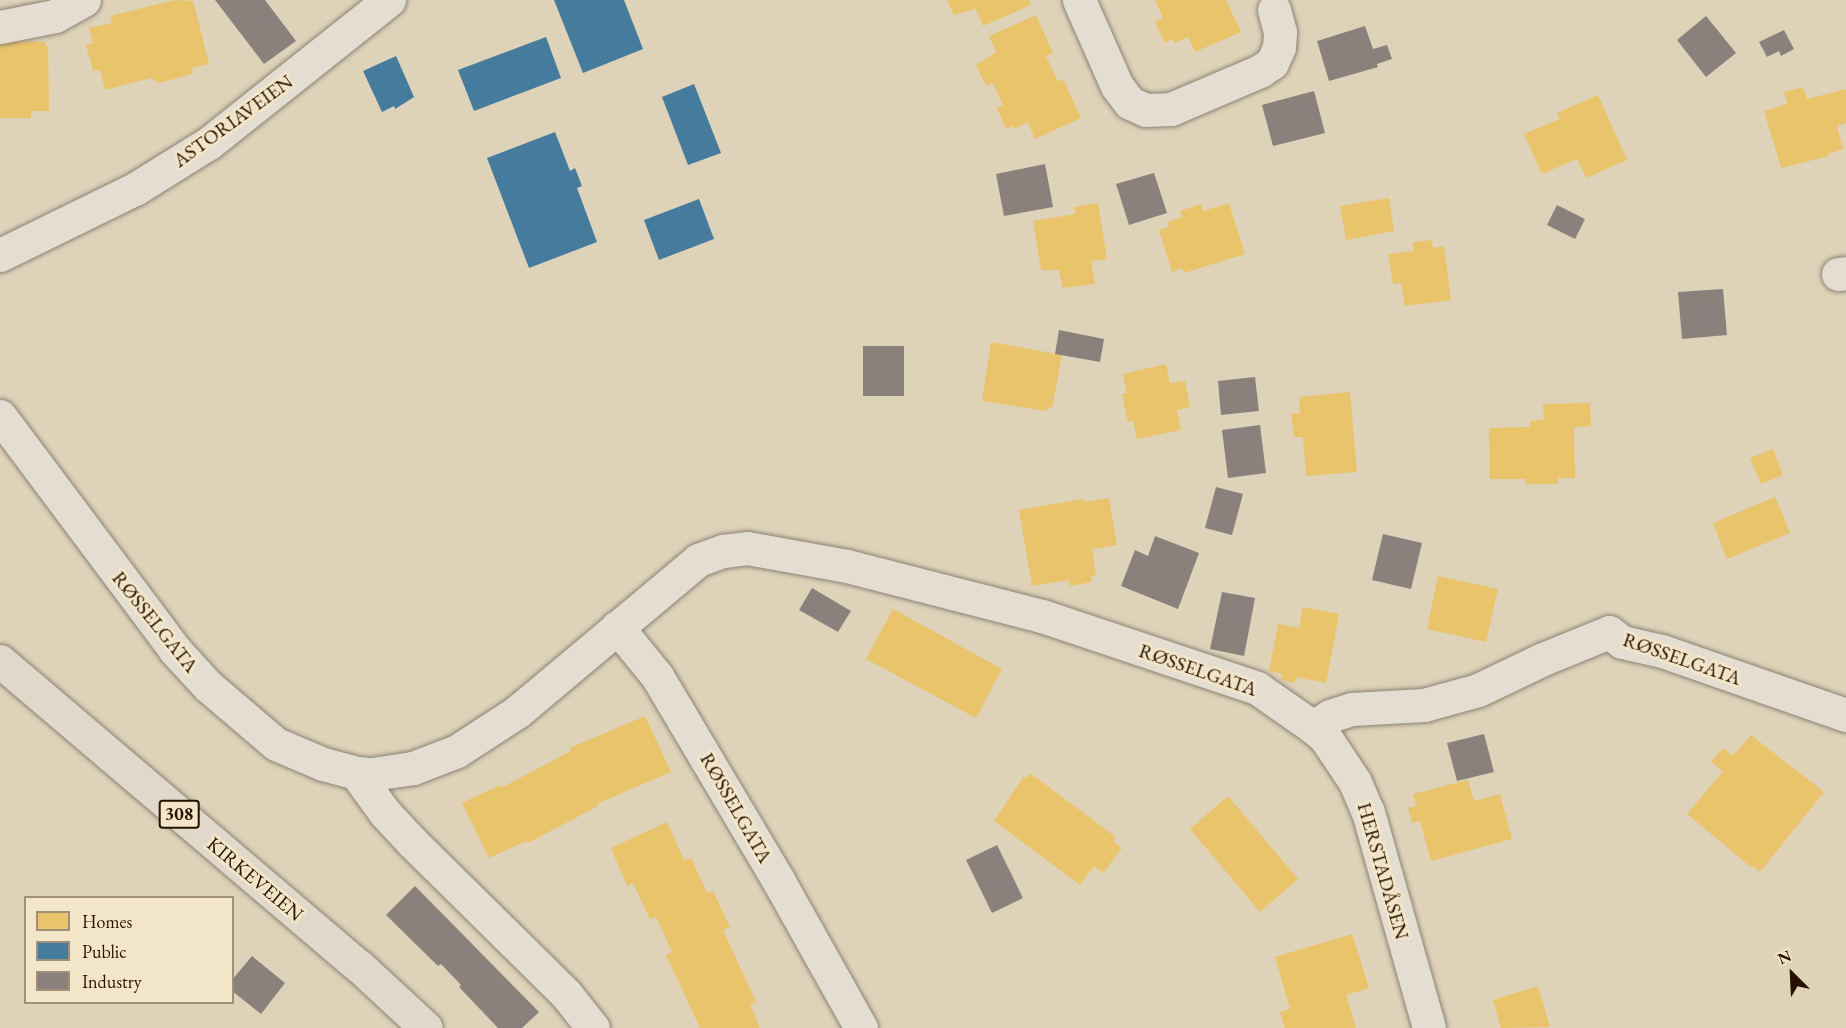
<!DOCTYPE html>
<meta charset="utf-8">
<style>
body{margin:0}
#map{position:relative;width:1846px;height:1028px;overflow:hidden;background:#ded2b9;font-family:"EB Garamond",serif}
div>[style]{position:absolute}
.homes>*{inset:0;background:#e9c46a}
.public>*{inset:0;background:#457b9d}
.industry>*{inset:0;background:#8a817c}
.roads{filter:drop-shadow(0 0 2px #8c8273) drop-shadow(0 0 2px #8c8273)}
.minor>*{height:33px;margin:-16.5px;padding:0 16.5px;transform-origin:16.5px;border-radius:16.5px;background:#e4ded2}
.primary>*{height:33px;margin:-16.5px;padding:0 16.5px;transform-origin:16.5px;border-radius:16.5px;background:#e0d8ca}
span{translate:-50% -50%;white-space:nowrap;text-align:center;line-height:1.15;-webkit-text-stroke:6px #f3e5c8;paint-order:stroke}
.shield-label span{padding:2px 4px;background:#f3e5c8;border:2px solid;border-radius:4px;-webkit-text-stroke-width:0}
.shield-label{font-size:18px;color:#261100;font-weight:700}
.street-label{font-size:20px;color:#261100}
.legend{position:absolute;left:24px;top:896px;width:210px;height:108px;box-sizing:border-box;background:#f3e5c8;border:2px solid #a19078;margin:0;padding:8px 10px;list-style:none;font-size:18px;color:#261100}
.legend li{display:flex;align-items:center;gap:12px;height:30px}
.legend b{width:30px;border:2px solid #a19078}
.north{position:absolute;left:1762px;top:944px;width:60px;height:60px;-webkit-text-stroke:4px #f3e5c8;paint-order:stroke;rotate:336deg;font-size:16px;font-weight:700;line-height:24px;text-align:center;color:#261100}
.north::after{content:'';display:block;margin:auto;width:21px;height:27px;background:#261100;clip-path:polygon(50% 0,100% 100%,50% 72%,0 100%)}
</style>
<div id="map">
<div class="homes">
<i style="clip-path:polygon(175px 0,193px 1px,209px 64px,192px 68px,193px 74px,159px 83px,151px 78px,105px 90px,100px 70px,93px 71px,86px 45px,93px 43px,89px 28px,112px 23px,110px 16px)"></i>
<i style="clip-path:polygon(947px 0,1029px 0,1031px 5px,983px 26px,976px 9px,954px 15px)"></i>
<i style="clip-path:polygon(1155px 0,1226px 0,1241px 32px,1195px 52px,1188px 37px,1174px 43px,1173px 39px,1165px 43px,1155px 22px,1163px 18px)"></i>
<i style="clip-path:polygon(1036px 15px,1053px 53px,1046px 56px,1058px 82px,1063px 79px,1081px 118px,1035px 139px,1028px 122px,1014px 129px,1013px 126px,1006px 129px,997px 108px,1003px 105px,993px 83px,986px 86px,976px 65px,996px 52px,989px 36px)"></i>
<i style="clip-path:polygon(0 41px,46px 42px,46px 46px,48px 46px,49px 111px,31px 111px,31px 118px,0 118px)"></i>
<i style="clip-path:polygon(1803px 87px,1807px 99px,1846px 89px,1846px 123px,1837px 126px,1843px 149px,1828px 154px,1829px 156px,1781px 168px,1764px 111px,1787px 104px,1784px 92px)"></i>
<i style="clip-path:polygon(1598px 95px,1627px 160px,1586px 178px,1577px 159px,1542px 174px,1524px 134px,1560px 119px,1557px 113px)"></i>
<i style="clip-path:polygon(1389px 198px,1394px 231px,1346px 240px,1340px 206px)"></i>
<i style="clip-path:polygon(1098px 203px,1107px 259px,1091px 261px,1095px 284px,1063px 288px,1059px 270px,1041px 270px,1033px 221px,1075px 214px,1074px 207px)"></i>
<i style="clip-path:polygon(1229px 203px,1245px 254px,1184px 273px,1183px 268px,1172px 272px,1159px 230px,1169px 227px,1168px 222px,1182px 217px,1180px 211px,1201px 204px,1203px 211px)"></i>
<i style="clip-path:polygon(1432px 240px,1433px 248px,1444px 246px,1451px 300px,1405px 306px,1401px 283px,1393px 284px,1388px 254px,1414px 251px,1413px 242px)"></i>
<i style="clip-path:polygon(991px 342px,1062px 355px,1052px 408px,1048px 407px,1047px 411px,982px 401px)"></i>
<i style="clip-path:polygon(1166px 364px,1170px 383px,1185px 381px,1190px 407px,1177px 410px,1181px 430px,1137px 439px,1133px 421px,1128px 422px,1122px 394px,1127px 393px,1123px 374px)"></i>
<i style="clip-path:polygon(1350px 392px,1357px 472px,1306px 476px,1303px 437px,1294px 437px,1291px 414px,1300px 413px,1299px 397px)"></i>
<i style="clip-path:polygon(1590px 403px,1591px 426px,1574px 427px,1575px 478px,1558px 478px,1558px 484px,1525px 484px,1525px 479px,1490px 479px,1489px 428px,1531px 427px,1530px 421px,1544px 420px,1543px 404px)"></i>
<i style="clip-path:polygon(1773px 449px,1783px 475px,1761px 484px,1750px 458px)"></i>
<i style="clip-path:polygon(1775px 497px,1790px 533px,1727px 559px,1713px 523px)"></i>
<i style="clip-path:polygon(1109px 498px,1117px 545px,1092px 549px,1096px 575px,1091px 576px,1092px 582px,1070px 586px,1068px 580px,1032px 586px,1019px 510px,1083px 499px,1084px 502px)"></i>
<i style="clip-path:polygon(1438px 576px,1498px 589px,1486px 642px,1427px 629px)"></i>
<i style="clip-path:polygon(1303px 607px,1339px 614px,1326px 683px,1296px 677px,1294px 683px,1281px 680px,1282px 674px,1269px 671px,1278px 624px,1299px 628px)"></i>
<i style="clip-path:polygon(893px 609px,1002px 669px,976px 718px,866px 659px)"></i>
<i style="clip-path:polygon(645px 716px,671px 772px,597px 804px,598px 806px,528px 843px,526px 841px,489px 858px,462px 803px,500px 785px,501px 788px,571px 751px,570px 748px)"></i>
<i style="clip-path:polygon(1751px 735px,1824px 792px,1760px 872px,1753px 866px,1752px 868px,1687px 814px,1723px 771px,1711px 762px,1723px 748px,1733px 756px)"></i>
<i style="clip-path:polygon(1030px 773px,1116px 837px,1113px 841px,1122px 848px,1103px 873px,1094px 866px,1080px 885px,994px 821px,1024px 776px,1027px 779px)"></i>
<i style="clip-path:polygon(1468px 780px,1474px 801px,1500px 794px,1512px 839px,1431px 861px,1420px 821px,1412px 823px,1408px 808px,1416px 806px,1413px 794px)"></i>
<i style="clip-path:polygon(1228px 796px,1298px 879px,1260px 912px,1190px 829px)"></i>
<i style="clip-path:polygon(667px 822px,684px 860px,691px 858px,707px 893px,713px 891px,730px 927px,723px 930px,756px 1002px,750px 1004px,760px 1028px,700px 1028px,666px 955px,672px 952px,656px 917px,650px 919px,633px 883px,627px 886px,611px 848px)"></i>
<i style="clip-path:polygon(1352px 934px,1369px 988px,1346px 995px,1356px 1028px,1285px 1028px,1280px 1012px,1290px 1009px,1275px 957px)"></i>
<i style="clip-path:polygon(1538px 986px,1550px 1027px,1501px 1028px,1493px 1000px)"></i>
</div>
<div class="public">
<i style="clip-path:polygon(554px 0,624px 0,643px 49px,583px 73px)"></i>
<i style="clip-path:polygon(546px 37px,561px 78px,474px 111px,458px 70px)"></i>
<i style="clip-path:polygon(396px 56px,414px 97px,395px 109px,394px 106px,382px 112px,363px 71px)"></i>
<i style="clip-path:polygon(694px 84px,721px 153px,688px 165px,662px 97px)"></i>
<i style="clip-path:polygon(555px 132px,570px 171px,575px 168px,582px 186px,577px 188px,597px 242px,529px 268px,487px 158px)"></i>
<i style="clip-path:polygon(699px 199px,714px 239px,659px 260px,644px 220px)"></i>
</div>
<div class="industry">
<i style="clip-path:polygon(215px 0,265px 0,296px 41px,264px 64px)"></i>
<i style="clip-path:polygon(1706px 16px,1736px 53px,1706px 77px,1677px 40px)"></i>
<i style="clip-path:polygon(1365px 26px,1373px 49px,1387px 45px,1392px 59px,1377px 64px,1378px 67px,1329px 81px,1317px 41px)"></i>
<i style="clip-path:polygon(1784px 30px,1794px 49px,1781px 56px,1779px 51px,1767px 57px,1759px 42px)"></i>
<i style="clip-path:polygon(1314px 91px,1325px 133px,1273px 146px,1262px 105px)"></i>
<i style="clip-path:polygon(1045px 164px,1053px 207px,1004px 216px,996px 174px)"></i>
<i style="clip-path:polygon(1154px 173px,1167px 213px,1129px 225px,1116px 184px)"></i>
<i style="clip-path:polygon(1557px 205px,1585px 219px,1575px 239px,1547px 225px)"></i>
<i style="clip-path:polygon(1723px 289px,1727px 335px,1682px 339px,1678px 292px)"></i>
<i style="clip-path:polygon(1059px 330px,1104px 339px,1100px 362px,1055px 354px)"></i>
<i style="clip-path:polygon(863px 346px,904px 346px,904px 396px,863px 396px)"></i>
<i style="clip-path:polygon(1255px 377px,1259px 411px,1221px 415px,1218px 381px)"></i>
<i style="clip-path:polygon(1260px 425px,1266px 473px,1228px 478px,1222px 430px)"></i>
<i style="clip-path:polygon(1216px 487px,1243px 494px,1232px 535px,1205px 528px)"></i>
<i style="clip-path:polygon(1383px 534px,1422px 543px,1411px 589px,1372px 580px)"></i>
<i style="clip-path:polygon(1155px 536px,1199px 553px,1178px 609px,1121px 586px,1135px 550px,1148px 556px)"></i>
<i style="clip-path:polygon(812px 588px,851px 611px,838px 632px,799px 610px)"></i>
<i style="clip-path:polygon(1222px 592px,1255px 598px,1244px 656px,1210px 649px)"></i>
<i style="clip-path:polygon(1484px 734px,1494px 772px,1457px 781px,1447px 743px)"></i>
<i style="clip-path:polygon(997px 845px,1023px 898px,992px 913px,966px 860px)"></i>
<i style="clip-path:polygon(415px 886px,539px 1012px,522px 1028px,498px 1028px,459px 987px,461px 985px,441px 964px,438px 966px,386px 915px)"></i>
<i style="clip-path:polygon(252px 956px,285px 983px,261px 1014px,232px 991px,232px 980px)"></i>
</div>
<div class="roads">
<div class="minor">
<i style="left:1079px;top:0;width:94px;rotate:66.2deg"></i>
<i style="left:1117px;top:86px;width:21px;rotate:53deg"></i>
<i style="left:1130px;top:103px;width:17px;rotate:24deg"></i>
<i style="left:1146px;top:110px;width:25px;rotate:-2deg"></i>
<i style="left:1171px;top:109px;width:97px;rotate:-23.1deg"></i>
<i style="left:1260px;top:71px;width:14px;rotate:-34deg"></i>
<i style="left:1272px;top:63px;width:17px;rotate:-66deg"></i>
<i style="left:1279px;top:47px;width:15px;rotate:-86deg"></i>
<i style="left:1280px;top:32px;width:23px;rotate:-105deg"></i>
<i style="left:0;top:27px;width:56px;rotate:-11.3deg"></i>
<i style="left:55px;top:16px;width:33px;rotate:-29deg"></i>
<i style="left:0;top:255px;width:150px;rotate:-26.1deg"></i>
<i style="left:135px;top:189px;width:87px;rotate:-31.9deg"></i>
<i style="left:209px;top:143px;width:230px;rotate:-38.5deg"></i>
<i style="left:1838px;top:274px;width:8px;rotate:-7deg"></i>
<i style="left:0;top:416px;width:291px;rotate:53.2deg"></i>
<i style="left:174px;top:649px;width:50px;rotate:47.4deg"></i>
<i style="left:208px;top:686px;width:89px;rotate:40.5deg"></i>
<i style="left:276px;top:744px;width:51px;rotate:23.1deg"></i>
<i style="left:323px;top:764px;width:34px;rotate:15deg"></i>
<i style="left:356px;top:773px;width:16px;rotate:4deg"></i>
<i style="left:372px;top:774px;width:41px;rotate:-8.3deg"></i>
<i style="left:413px;top:768px;width:47px;rotate:-21.1deg"></i>
<i style="left:457px;top:751px;width:72px;rotate:-33deg"></i>
<i style="left:517px;top:712px;width:236px;rotate:-40deg"></i>
<i style="left:698px;top:560px;width:27px;rotate:-20deg"></i>
<i style="left:723px;top:551px;width:24px;rotate:-7deg"></i>
<i style="left:747px;top:548px;width:102px;rotate:10.2deg"></i>
<i style="left:847px;top:566px;width:201px;rotate:14.4deg"></i>
<i style="left:1042px;top:616px;width:227px;rotate:18.5deg"></i>
<i style="left:1257px;top:688px;width:68px;rotate:34.9deg"></i>
<i style="left:1313px;top:727px;width:20px;rotate:-33deg"></i>
<i style="left:1330px;top:716px;width:23px;rotate:-18deg"></i>
<i style="left:1352px;top:709px;width:72px;rotate:-3.2deg"></i>
<i style="left:1424px;top:705px;width:56px;rotate:-15.5deg"></i>
<i style="left:1478px;top:690px;width:72px;rotate:-25.5deg"></i>
<i style="left:1543px;top:659px;width:71px;rotate:-22.2deg"></i>
<i style="left:1609px;top:632px;width:16px;rotate:38deg"></i>
<i style="left:1622px;top:642px;width:41px;rotate:12.7deg"></i>
<i style="left:1662px;top:651px;width:195px;rotate:19.2deg"></i>
<i style="left:617px;top:627px;width:63px;rotate:50.8deg"></i>
<i style="left:657px;top:676px;width:237px;rotate:59.3deg"></i>
<i style="left:778px;top:880px;width:170px;rotate:60.7deg"></i>
<i style="left:1313px;top:727px;width:16px;rotate:40deg"></i>
<i style="left:1325px;top:737px;width:54px;rotate:56.3deg"></i>
<i style="left:1355px;top:782px;width:33px;rotate:67deg"></i>
<i style="left:1368px;top:812px;width:224px;rotate:74.2deg"></i>
<i style="left:356px;top:773px;width:49px;rotate:54.1deg"></i>
<i style="left:385px;top:813px;width:40px;rotate:47deg"></i>
<i style="left:412px;top:842px;width:216px;rotate:44.6deg"></i>
<i style="left:566px;top:994px;width:43px;rotate:51.5deg"></i>
</div>
<div class="primary">
<i style="left:0;top:661px;width:471px;rotate:40.4deg"></i>
<i style="left:359px;top:966px;width:91px;rotate:42.8deg"></i>
</div>
</div>
<div class="shield-label">
<span style="left:179px;top:814px">308</span>
</div>
<div class="street-label">
<span style="left:233px;top:121px;rotate:-36deg">ASTORIAVEIEN</span>
<span style="left:155px;top:622px;rotate:51deg">RØSSELGATA</span>
<span style="left:1682px;top:659px;rotate:19deg">RØSSELGATA</span>
<span style="left:1198px;top:670px;rotate:19deg">RØSSELGATA</span>
<span style="left:736px;top:808px;rotate:60deg">RØSSELGATA</span>
<span style="left:1383px;top:871px;rotate:74deg">HERSTADÅSEN</span>
<span style="left:255px;top:879px;rotate:40deg">KIRKEVEIEN</span>
</div>
<ul class="legend">
<li><b style="height:16px;background:#e9c46a"></b>Homes</li>
<li><b style="height:16px;background:#457b9d"></b>Public</li>
<li><b style="height:16px;background:#8a817c"></b>Industry</li>
</ul>
<div class="north">N</div>
</div>
